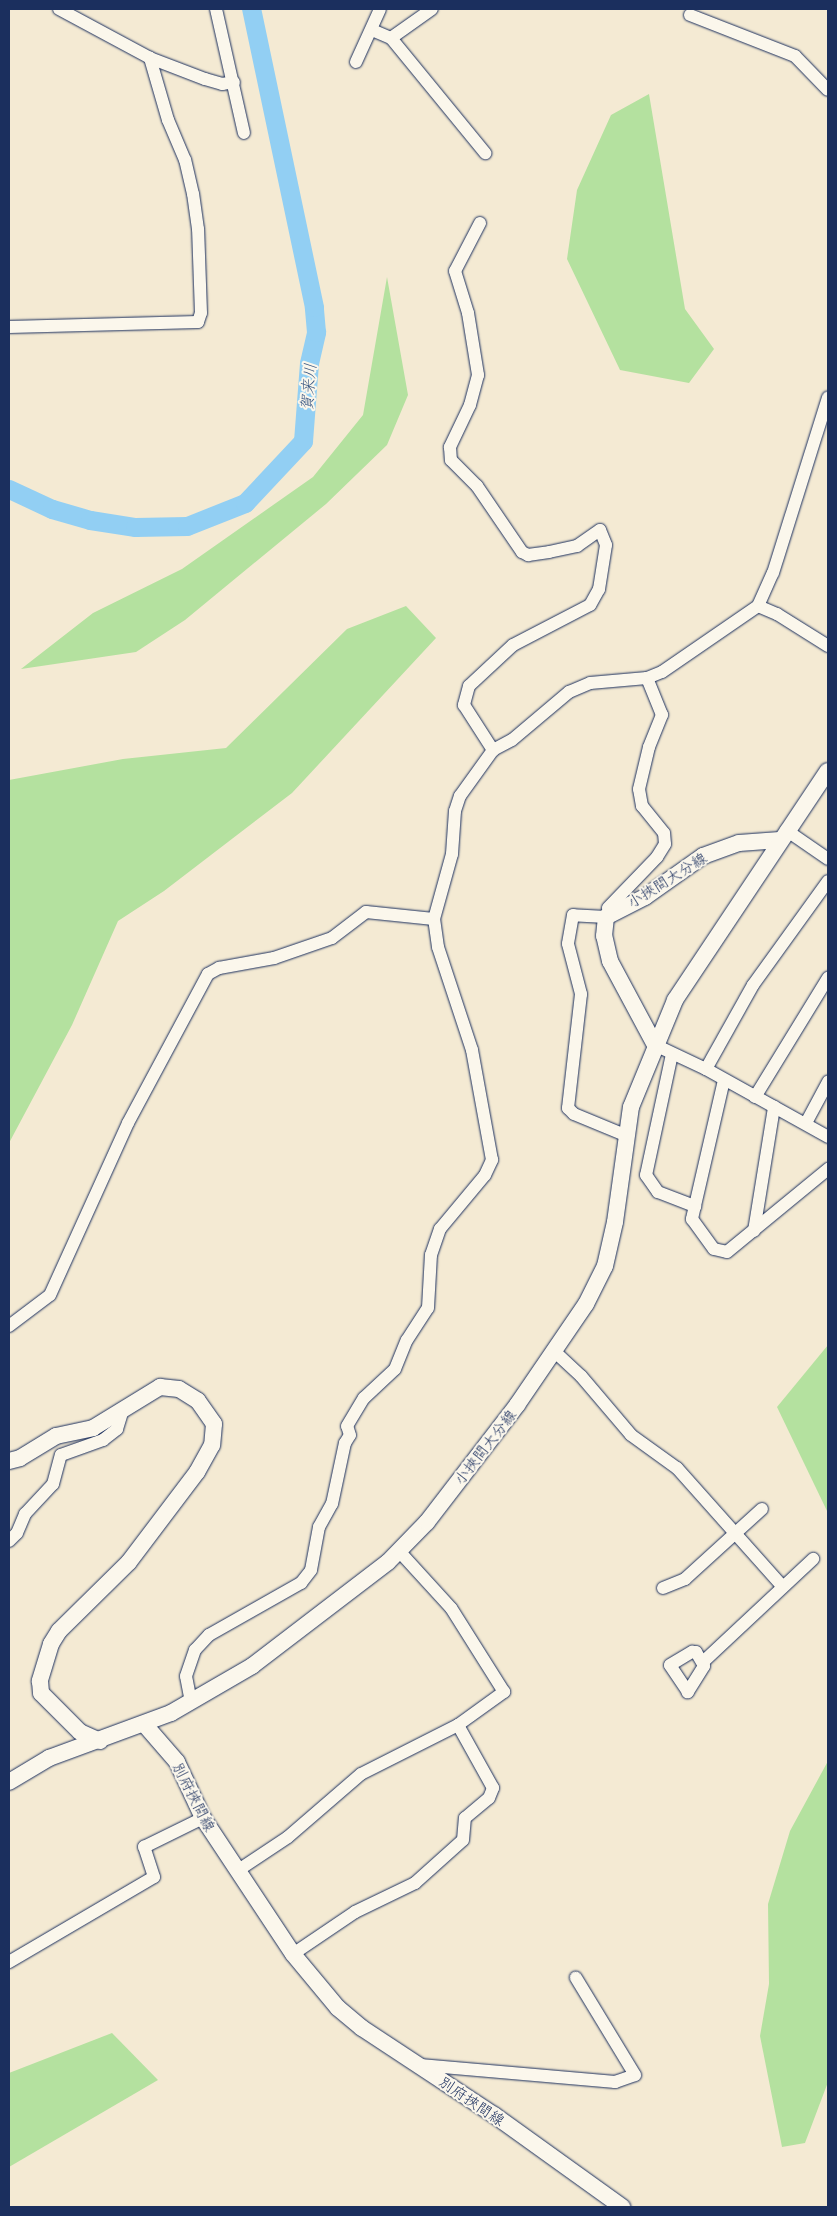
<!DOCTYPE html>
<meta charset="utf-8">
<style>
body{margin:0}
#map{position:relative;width:837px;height:2216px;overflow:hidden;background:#f4ead3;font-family:Mali,"Klee One",sans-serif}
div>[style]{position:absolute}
.green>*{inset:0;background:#b4e19f}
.river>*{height:19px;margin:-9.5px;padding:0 9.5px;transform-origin:9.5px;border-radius:9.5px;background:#92cff3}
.roads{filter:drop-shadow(0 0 1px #1b2f5e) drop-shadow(0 0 1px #1b2f5e)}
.minor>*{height:12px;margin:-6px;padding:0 6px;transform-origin:6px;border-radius:6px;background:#fbf7ec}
.major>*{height:16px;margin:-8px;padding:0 8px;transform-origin:8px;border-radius:8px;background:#fbf7ec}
span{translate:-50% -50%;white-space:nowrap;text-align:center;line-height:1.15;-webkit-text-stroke:4px #fbf7ec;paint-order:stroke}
.street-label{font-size:15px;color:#1b2f5e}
.water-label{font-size:16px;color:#395783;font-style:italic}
.frame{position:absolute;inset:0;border:10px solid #1b2f5e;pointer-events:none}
</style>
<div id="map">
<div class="green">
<i style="clip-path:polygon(649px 94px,685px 309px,714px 349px,689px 383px,620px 370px,567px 259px,577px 190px,611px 115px)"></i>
<i style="clip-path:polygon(387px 277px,408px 395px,387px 445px,326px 504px,185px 620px,136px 652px,21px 669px,93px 613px,182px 569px,313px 477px,363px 415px)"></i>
<i style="clip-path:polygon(406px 606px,436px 638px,292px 793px,164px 891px,118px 921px,72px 1025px,9px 1143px,9px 780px,123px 759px,226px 748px,347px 629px)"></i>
<i style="clip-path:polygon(828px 1345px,828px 1513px,777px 1407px)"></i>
<i style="clip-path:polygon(828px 1761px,828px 2082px,805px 2143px,782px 2147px,760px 2036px,769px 1984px,768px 1904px,790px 1831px)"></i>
<i style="clip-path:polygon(112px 2033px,158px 2080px,9px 2167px,9px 2073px)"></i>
</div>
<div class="river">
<i style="left:9px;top:489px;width:47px;rotate:24.9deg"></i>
<i style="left:52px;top:509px;width:40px;rotate:16deg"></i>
<i style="left:90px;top:520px;width:46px;rotate:8.8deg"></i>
<i style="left:135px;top:527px;width:52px;rotate:-1.1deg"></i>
<i style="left:187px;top:526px;width:62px;rotate:-21.6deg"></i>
<i style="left:245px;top:503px;width:85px;rotate:-46.9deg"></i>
<i style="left:303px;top:441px;width:78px;rotate:-85.6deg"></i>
<i style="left:309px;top:363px;width:32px;rotate:-77deg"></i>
<i style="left:316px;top:332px;width:25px;rotate:-95deg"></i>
<i style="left:314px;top:307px;width:305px;rotate:-101.9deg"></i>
</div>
<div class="roads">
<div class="minor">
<i style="left:59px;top:9px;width:103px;rotate:28.3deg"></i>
<i style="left:150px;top:58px;width:59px;rotate:20.9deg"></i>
<i style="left:205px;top:79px;width:18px;rotate:16deg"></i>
<i style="left:222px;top:84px;width:12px;rotate:-9deg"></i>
<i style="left:216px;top:9px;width:127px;rotate:77.3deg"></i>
<i style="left:690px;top:15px;width:113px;rotate:21.3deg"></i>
<i style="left:795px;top:56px;width:47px;rotate:45.9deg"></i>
<i style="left:372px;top:30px;width:21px;rotate:23deg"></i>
<i style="left:391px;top:38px;width:149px;rotate:50.7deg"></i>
<i style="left:391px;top:38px;width:50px;rotate:-35.3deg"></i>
<i style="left:356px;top:62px;width:58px;rotate:-65.6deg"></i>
<i style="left:480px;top:223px;width:54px;rotate:117.5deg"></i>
<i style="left:455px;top:271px;width:44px;rotate:72.8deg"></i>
<i style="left:468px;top:313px;width:63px;rotate:80.8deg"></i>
<i style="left:478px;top:375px;width:31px;rotate:105deg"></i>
<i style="left:470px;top:405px;width:47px;rotate:115.5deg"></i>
<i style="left:450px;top:447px;width:13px;rotate:86deg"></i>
<i style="left:451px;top:460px;width:37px;rotate:45deg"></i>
<i style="left:477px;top:486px;width:80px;rotate:55.7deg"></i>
<i style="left:522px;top:552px;width:7px;rotate:27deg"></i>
<i style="left:528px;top:555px;width:21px;rotate:-8deg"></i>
<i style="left:549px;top:552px;width:29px;rotate:-12deg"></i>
<i style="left:577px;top:546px;width:28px;rotate:-35deg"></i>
<i style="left:600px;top:530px;width:16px;rotate:68deg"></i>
<i style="left:606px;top:545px;width:45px;rotate:99deg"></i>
<i style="left:599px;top:589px;width:18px;rotate:119deg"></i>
<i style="left:590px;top:605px;width:87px;rotate:152.5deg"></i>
<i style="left:513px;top:645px;width:60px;rotate:137deg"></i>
<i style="left:469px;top:686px;width:20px;rotate:105deg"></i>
<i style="left:464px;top:705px;width:54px;rotate:57.2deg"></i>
<i style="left:9px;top:327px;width:189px;rotate:-1.5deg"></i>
<i style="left:198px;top:322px;width:9px;rotate:-72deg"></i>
<i style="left:201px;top:313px;width:84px;rotate:-92deg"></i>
<i style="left:198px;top:229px;width:35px;rotate:-98deg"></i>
<i style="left:193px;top:194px;width:35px;rotate:-103deg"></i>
<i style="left:185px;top:160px;width:43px;rotate:-113deg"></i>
<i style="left:168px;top:120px;width:65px;rotate:-106.2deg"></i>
<i style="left:758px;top:606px;width:21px;rotate:23deg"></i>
<i style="left:777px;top:614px;width:60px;rotate:32.1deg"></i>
<i style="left:786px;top:830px;width:51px;rotate:34.6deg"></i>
<i style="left:610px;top:912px;width:4px;rotate:-117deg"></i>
<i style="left:608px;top:908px;width:71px;rotate:-46.1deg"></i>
<i style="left:657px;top:857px;width:15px;rotate:-58deg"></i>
<i style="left:665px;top:844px;width:11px;rotate:-95deg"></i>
<i style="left:664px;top:833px;width:35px;rotate:-129deg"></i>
<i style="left:642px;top:806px;width:17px;rotate:-100deg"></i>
<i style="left:639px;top:789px;width:43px;rotate:-76.6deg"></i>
<i style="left:649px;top:747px;width:35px;rotate:-68deg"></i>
<i style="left:662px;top:715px;width:40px;rotate:-112deg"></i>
<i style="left:606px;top:917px;width:33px;rotate:-177deg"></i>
<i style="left:573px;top:915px;width:29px;rotate:100deg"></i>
<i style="left:568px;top:944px;width:52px;rotate:75.4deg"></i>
<i style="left:581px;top:994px;width:115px;rotate:96.5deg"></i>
<i style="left:568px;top:1108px;width:8px;rotate:45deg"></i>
<i style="left:574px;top:1114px;width:55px;rotate:22.4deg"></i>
<i style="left:655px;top:1045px;width:56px;rotate:25.2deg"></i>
<i style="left:706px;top:1069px;width:140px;rotate:29.1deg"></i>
<i style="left:672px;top:1054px;width:124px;rotate:102.1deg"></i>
<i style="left:646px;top:1175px;width:21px;rotate:55deg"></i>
<i style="left:658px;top:1192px;width:40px;rotate:21deg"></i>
<i style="left:706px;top:1069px;width:96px;rotate:-60.8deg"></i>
<i style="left:753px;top:985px;width:128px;rotate:-54.2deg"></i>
<i style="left:724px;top:1080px;width:143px;rotate:103deg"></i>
<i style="left:692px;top:1219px;width:37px;rotate:54deg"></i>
<i style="left:714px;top:1249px;width:13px;rotate:13deg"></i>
<i style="left:727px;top:1252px;width:131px;rotate:-39.4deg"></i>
<i style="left:755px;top:1097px;width:140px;rotate:-58.5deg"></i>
<i style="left:806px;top:1123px;width:47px;rotate:-61.8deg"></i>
<i style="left:754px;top:1231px;width:126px;rotate:-80.8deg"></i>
<i style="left:9px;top:1326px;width:51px;rotate:-37.1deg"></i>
<i style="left:50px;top:1295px;width:189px;rotate:-65.6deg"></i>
<i style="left:128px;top:1123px;width:169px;rotate:-61.8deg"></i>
<i style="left:208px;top:974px;width:13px;rotate:-29deg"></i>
<i style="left:219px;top:968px;width:56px;rotate:-10.3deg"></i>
<i style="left:274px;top:958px;width:61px;rotate:-19deg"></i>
<i style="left:332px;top:938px;width:43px;rotate:-37.4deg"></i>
<i style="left:366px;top:912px;width:68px;rotate:5.9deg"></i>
<i style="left:554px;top:1351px;width:37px;rotate:43deg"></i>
<i style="left:581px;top:1376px;width:77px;rotate:49.7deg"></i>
<i style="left:631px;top:1435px;width:57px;rotate:35.7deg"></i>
<i style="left:677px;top:1468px;width:159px;rotate:48.3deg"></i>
<i style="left:9px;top:1541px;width:11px;rotate:-45deg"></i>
<i style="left:17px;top:1533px;width:21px;rotate:-67deg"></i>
<i style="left:25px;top:1514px;width:41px;rotate:-47deg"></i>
<i style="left:53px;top:1484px;width:30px;rotate:-75deg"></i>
<i style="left:61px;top:1455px;width:45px;rotate:-19.7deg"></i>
<i style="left:103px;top:1440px;width:18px;rotate:-38deg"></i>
<i style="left:117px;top:1429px;width:21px;rotate:-73deg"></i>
<i style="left:663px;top:1588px;width:24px;rotate:-22deg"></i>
<i style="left:685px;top:1579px;width:104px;rotate:-42.3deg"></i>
<i style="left:692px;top:1652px;width:4px"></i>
<i style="left:696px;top:1652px;width:16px;rotate:60deg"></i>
<i style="left:704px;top:1666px;width:31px;rotate:122deg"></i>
<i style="left:688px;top:1692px;width:32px;rotate:-124deg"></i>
<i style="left:670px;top:1665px;width:26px;rotate:-31deg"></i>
<i style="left:703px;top:1662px;width:151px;rotate:-43.1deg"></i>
<i style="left:191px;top:1702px;width:26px;rotate:-101deg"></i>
<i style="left:186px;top:1676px;width:28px;rotate:-71deg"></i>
<i style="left:195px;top:1650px;width:21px;rotate:-47deg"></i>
<i style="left:209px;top:1635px;width:106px;rotate:-29.5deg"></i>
<i style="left:301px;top:1583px;width:16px;rotate:-52deg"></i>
<i style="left:311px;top:1570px;width:44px;rotate:-79.5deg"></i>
<i style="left:319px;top:1527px;width:26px;rotate:-61deg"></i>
<i style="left:332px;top:1504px;width:62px;rotate:-78deg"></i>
<i style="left:345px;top:1443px;width:9px;rotate:-58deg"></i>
<i style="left:350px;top:1435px;width:9px;rotate:-108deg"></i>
<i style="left:347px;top:1426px;width:33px;rotate:-59deg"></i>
<i style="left:364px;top:1398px;width:42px;rotate:-43.1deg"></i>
<i style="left:395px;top:1369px;width:31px;rotate:-68deg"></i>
<i style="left:407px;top:1340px;width:38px;rotate:-57deg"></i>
<i style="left:428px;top:1308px;width:53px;rotate:-86.8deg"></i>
<i style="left:431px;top:1255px;width:28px;rotate:-71deg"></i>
<i style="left:440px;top:1229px;width:70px;rotate:-50.2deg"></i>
<i style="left:485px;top:1175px;width:17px;rotate:-65deg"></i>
<i style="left:492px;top:1160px;width:112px;rotate:-100.3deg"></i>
<i style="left:472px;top:1050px;width:108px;rotate:-108.3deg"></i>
<i style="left:438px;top:947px;width:28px;rotate:-98deg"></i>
<i style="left:434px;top:919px;width:67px;rotate:-74.5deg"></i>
<i style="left:452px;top:854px;width:43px;rotate:-86deg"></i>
<i style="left:455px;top:811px;width:16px;rotate:-72deg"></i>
<i style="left:460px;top:796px;width:57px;rotate:-54.3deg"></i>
<i style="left:493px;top:750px;width:21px;rotate:-28deg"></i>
<i style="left:512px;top:740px;width:75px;rotate:-40.1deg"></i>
<i style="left:569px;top:692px;width:23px;rotate:-23deg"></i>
<i style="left:590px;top:683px;width:57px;rotate:-5deg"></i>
<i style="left:647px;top:678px;width:16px;rotate:-22deg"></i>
<i style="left:662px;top:672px;width:116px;rotate:-34.5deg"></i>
<i style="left:758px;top:606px;width:36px;rotate:-66deg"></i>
<i style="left:773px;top:573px;width:184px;rotate:-72.6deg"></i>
<i style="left:237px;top:1871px;width:61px;rotate:-33.7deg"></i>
<i style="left:288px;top:1837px;width:96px;rotate:-40.8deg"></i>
<i style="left:361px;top:1774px;width:109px;rotate:-26.8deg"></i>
<i style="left:458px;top:1725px;width:57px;rotate:-35.7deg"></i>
<i style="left:504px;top:1692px;width:99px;rotate:-122.2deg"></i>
<i style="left:451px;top:1608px;width:77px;rotate:-132.4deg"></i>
<i style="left:293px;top:1954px;width:75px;rotate:-34.1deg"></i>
<i style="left:355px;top:1912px;width:67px;rotate:-25.8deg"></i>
<i style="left:415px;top:1883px;width:64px;rotate:-41.9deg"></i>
<i style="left:463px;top:1840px;width:22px;rotate:-85deg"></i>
<i style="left:465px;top:1818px;width:31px;rotate:-40deg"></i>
<i style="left:489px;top:1798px;width:11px;rotate:-68deg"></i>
<i style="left:493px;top:1788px;width:72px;rotate:-119.1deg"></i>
<i style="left:9px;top:1962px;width:168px;rotate:-30.4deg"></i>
<i style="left:154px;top:1877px;width:32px;rotate:-108deg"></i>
<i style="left:144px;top:1847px;width:66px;rotate:-26.2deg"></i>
<i style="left:420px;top:2065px;width:196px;rotate:5deg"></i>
<i style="left:615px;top:2082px;width:21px;rotate:-19deg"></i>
<i style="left:635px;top:2075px;width:114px;rotate:-121.3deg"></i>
</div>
<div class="major">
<i style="left:655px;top:1045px;width:95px;rotate:-118.2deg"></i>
<i style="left:610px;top:961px;width:26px;rotate:-103deg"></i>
<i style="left:604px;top:936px;width:19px;rotate:-84deg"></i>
<i style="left:606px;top:917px;width:44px;rotate:-27.1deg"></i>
<i style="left:645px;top:897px;width:71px;rotate:-35.3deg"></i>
<i style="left:703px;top:856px;width:38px;rotate:-20deg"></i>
<i style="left:739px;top:843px;width:41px;rotate:-4.2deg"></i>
<i style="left:9px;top:1461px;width:11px;rotate:-15deg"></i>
<i style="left:20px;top:1458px;width:42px;rotate:-31.4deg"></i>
<i style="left:56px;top:1436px;width:38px;rotate:-12deg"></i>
<i style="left:93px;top:1428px;width:79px;rotate:-31.5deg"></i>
<i style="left:160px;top:1387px;width:19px;rotate:6deg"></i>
<i style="left:179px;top:1389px;width:22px;rotate:32deg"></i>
<i style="left:198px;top:1401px;width:28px;rotate:55deg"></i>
<i style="left:214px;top:1424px;width:21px;rotate:95deg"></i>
<i style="left:212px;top:1445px;width:31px;rotate:119deg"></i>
<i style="left:197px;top:1472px;width:113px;rotate:127.1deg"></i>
<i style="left:129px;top:1562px;width:98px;rotate:135.4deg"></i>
<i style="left:59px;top:1631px;width:15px;rotate:122deg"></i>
<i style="left:51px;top:1644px;width:39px;rotate:107deg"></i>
<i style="left:40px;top:1681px;width:12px;rotate:85deg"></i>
<i style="left:41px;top:1693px;width:55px;rotate:45deg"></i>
<i style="left:80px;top:1732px;width:22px;rotate:24deg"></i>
<i style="left:145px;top:1725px;width:49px;rotate:49.1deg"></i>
<i style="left:177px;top:1762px;width:62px;rotate:65.1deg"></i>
<i style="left:203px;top:1818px;width:163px;rotate:56.5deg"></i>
<i style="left:293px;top:1954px;width:70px;rotate:50.2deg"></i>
<i style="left:338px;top:2008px;width:31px;rotate:40deg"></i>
<i style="left:362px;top:2028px;width:158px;rotate:33.4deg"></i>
<i style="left:494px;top:2115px;width:158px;rotate:35.7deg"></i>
<i style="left:9px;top:1782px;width:47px;rotate:-31deg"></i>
<i style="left:49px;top:1758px;width:130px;rotate:-20.2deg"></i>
<i style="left:171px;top:1713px;width:94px;rotate:-30.1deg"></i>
<i style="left:252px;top:1666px;width:171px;rotate:-37.4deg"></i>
<i style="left:388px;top:1562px;width:56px;rotate:-45.7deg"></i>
<i style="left:427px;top:1522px;width:148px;rotate:-52.4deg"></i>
<i style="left:517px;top:1405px;width:122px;rotate:-55.7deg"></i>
<i style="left:586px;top:1304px;width:42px;rotate:-63.4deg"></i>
<i style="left:605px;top:1266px;width:45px;rotate:-77.2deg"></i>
<i style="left:615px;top:1222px;width:116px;rotate:-82.1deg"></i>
<i style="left:631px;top:1107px;width:116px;rotate:-67.6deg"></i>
<i style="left:675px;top:1000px;width:275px;rotate:-56.3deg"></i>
</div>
</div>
<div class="street-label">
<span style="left:667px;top:880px;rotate:-32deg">小挾間大分線</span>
<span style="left:485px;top:1447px;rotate:-52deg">小挾間大分線</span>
<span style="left:194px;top:1797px;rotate:63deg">別府挾間線</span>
<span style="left:472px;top:2101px;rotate:34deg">別府挾間線</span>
</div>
<div class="water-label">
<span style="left:308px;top:387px;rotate:-85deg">賀来川</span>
</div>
<div class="frame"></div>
</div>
